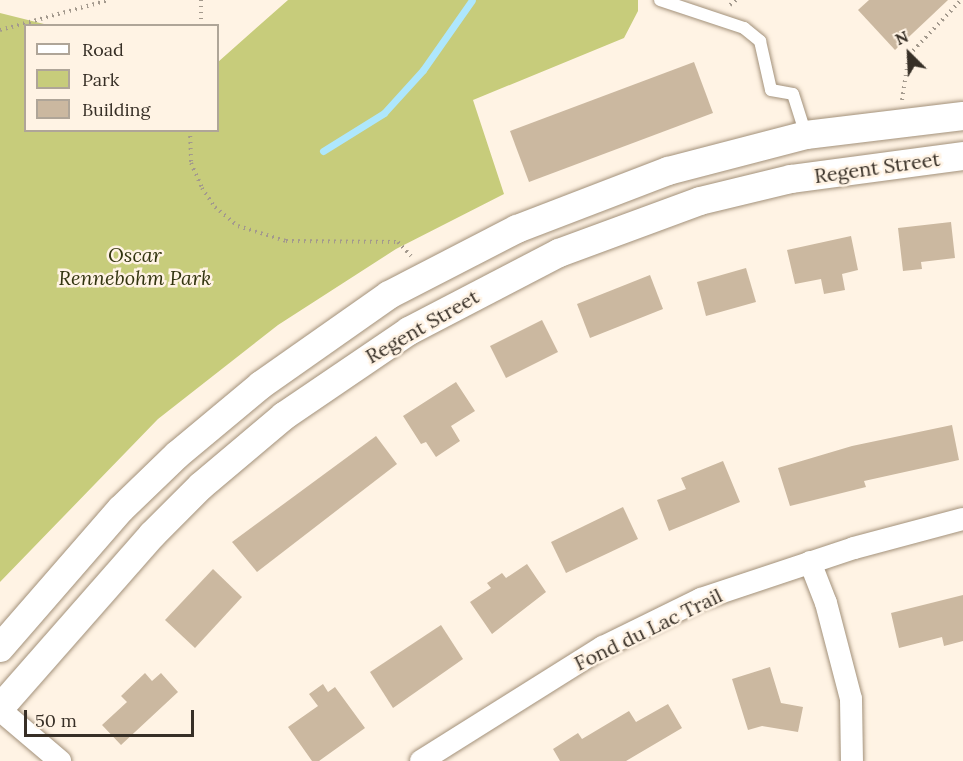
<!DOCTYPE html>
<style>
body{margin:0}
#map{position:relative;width:963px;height:761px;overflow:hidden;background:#fff3e4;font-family:Lora,serif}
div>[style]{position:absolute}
.green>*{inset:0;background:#c7cc7b}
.stream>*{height:7px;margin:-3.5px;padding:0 3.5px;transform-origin:3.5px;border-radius:3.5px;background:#aee7fd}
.building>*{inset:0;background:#cbb8a0}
.path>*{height:4px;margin-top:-2px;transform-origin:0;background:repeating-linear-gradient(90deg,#a3998d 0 1.5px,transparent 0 6px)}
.roads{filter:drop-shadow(0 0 2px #a3917a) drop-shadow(0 0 2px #a3917a)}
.service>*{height:12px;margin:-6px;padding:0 6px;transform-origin:6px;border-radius:6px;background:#fff}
.minor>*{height:22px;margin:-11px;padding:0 11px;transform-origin:11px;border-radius:11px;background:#fff}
.tertiary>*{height:28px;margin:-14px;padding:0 14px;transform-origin:14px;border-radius:14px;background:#fff}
span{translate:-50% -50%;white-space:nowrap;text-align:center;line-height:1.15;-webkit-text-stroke:5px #fff3e4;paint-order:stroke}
.street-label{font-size:20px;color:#372f26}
.park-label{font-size:20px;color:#32340f;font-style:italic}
.legend{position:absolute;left:24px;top:24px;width:195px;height:108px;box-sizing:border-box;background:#fff3e4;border:2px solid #afa598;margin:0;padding:8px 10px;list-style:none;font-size:18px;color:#372f26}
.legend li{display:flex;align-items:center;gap:12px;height:30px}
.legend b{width:30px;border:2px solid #afa598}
.north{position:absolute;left:879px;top:24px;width:60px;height:60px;-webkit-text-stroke:4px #fff3e4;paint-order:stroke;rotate:336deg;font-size:16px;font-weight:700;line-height:24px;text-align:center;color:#372f26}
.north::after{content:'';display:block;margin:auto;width:21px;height:27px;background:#372f26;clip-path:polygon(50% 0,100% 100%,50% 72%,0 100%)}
.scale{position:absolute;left:24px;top:710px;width:170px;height:27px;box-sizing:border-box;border:3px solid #372f26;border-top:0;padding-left:8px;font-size:18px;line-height:21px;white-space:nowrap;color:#372f26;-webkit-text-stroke:4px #fff3e4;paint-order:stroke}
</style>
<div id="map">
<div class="green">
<i style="clip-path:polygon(288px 0,638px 0,638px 11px,624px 38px,473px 100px,504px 194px,396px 249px,278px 325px,158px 419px,0 582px,0 13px,48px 25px,26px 26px,26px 130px,218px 130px,218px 62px)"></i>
</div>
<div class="stream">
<i style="left:323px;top:151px;width:72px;rotate:-31.9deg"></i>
<i style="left:384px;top:113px;width:58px;rotate:-47.8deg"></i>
<i style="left:423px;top:70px;width:85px;rotate:-55deg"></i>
</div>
<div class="building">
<i style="clip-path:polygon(869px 0,948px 0,895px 50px,858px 10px)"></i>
<i style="clip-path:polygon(694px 62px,713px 113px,529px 182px,510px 131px)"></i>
<i style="clip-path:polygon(951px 222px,955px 258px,921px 262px,922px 269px,903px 271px,898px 228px)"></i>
<i style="clip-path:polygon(851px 236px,858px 270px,842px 274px,845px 290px,824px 294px,821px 279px,795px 284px,787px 250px)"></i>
<i style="clip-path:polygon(746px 268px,756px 302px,706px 316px,697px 282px)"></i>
<i style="clip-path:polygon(650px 275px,663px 309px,590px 338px,577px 304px)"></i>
<i style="clip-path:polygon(542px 320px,558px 352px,506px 378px,490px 346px)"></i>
<i style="clip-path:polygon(456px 382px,475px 411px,451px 426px,460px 441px,436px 457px,426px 442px,421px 444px,403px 416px)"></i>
<i style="clip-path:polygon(952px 425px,959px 460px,864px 481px,866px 487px,790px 506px,778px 468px,852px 446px)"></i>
<i style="clip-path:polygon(376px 436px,397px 464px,257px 572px,232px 542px)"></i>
<i style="clip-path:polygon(723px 461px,740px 502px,669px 531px,657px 500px,686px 489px,681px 478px)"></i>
<i style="clip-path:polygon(623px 507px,638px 539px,566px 573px,551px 542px)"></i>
<i style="clip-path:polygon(527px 564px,546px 592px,492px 634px,470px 602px,491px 588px,487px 583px,502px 573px,506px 578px)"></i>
<i style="clip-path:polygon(213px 569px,242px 597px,195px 648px,165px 620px)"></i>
<i style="clip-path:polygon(963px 595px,963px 641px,944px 646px,942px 637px,899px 648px,891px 613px)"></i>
<i style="clip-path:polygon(441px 625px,463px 659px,393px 708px,370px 672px)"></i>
<i style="clip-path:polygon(770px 667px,781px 703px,803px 707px,798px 732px,762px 726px,748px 730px,732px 679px)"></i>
<i style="clip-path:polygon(145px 673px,152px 681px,161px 673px,178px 692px,121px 745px,102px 725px,127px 702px,121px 696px)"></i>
<i style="clip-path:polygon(323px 684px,328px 692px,335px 687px,365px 728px,319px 761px,312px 761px,288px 727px,318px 706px,309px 694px)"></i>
<i style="clip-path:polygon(668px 704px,682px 728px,626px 761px,560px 761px,553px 749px,578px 733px,582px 739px,629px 711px,636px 722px)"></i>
</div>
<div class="path">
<i style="left:201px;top:0;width:26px;rotate:90deg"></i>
<i style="left:730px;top:5px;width:8px;rotate:-40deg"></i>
<i style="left:0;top:30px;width:113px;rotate:-15.4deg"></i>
<i style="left:902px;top:100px;width:46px;rotate:-81.2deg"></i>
<i style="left:909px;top:55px;width:76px;rotate:-46.6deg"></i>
<i style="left:190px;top:130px;width:33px;rotate:88deg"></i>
<i style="left:191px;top:163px;width:27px;rotate:66deg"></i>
<i style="left:202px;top:188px;width:23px;rotate:56deg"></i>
<i style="left:215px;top:207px;width:30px;rotate:40deg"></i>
<i style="left:238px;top:226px;width:50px;rotate:17.4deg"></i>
<i style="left:286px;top:241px;width:112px;rotate:0.5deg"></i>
<i style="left:398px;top:242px;width:19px;rotate:47deg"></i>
</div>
<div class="roads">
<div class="service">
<i style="left:660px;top:0;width:89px;rotate:18.4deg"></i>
<i style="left:744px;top:28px;width:21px;rotate:39deg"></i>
<i style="left:760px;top:41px;width:50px;rotate:77.3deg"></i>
<i style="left:771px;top:90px;width:22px;rotate:10deg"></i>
<i style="left:793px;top:94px;width:43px;rotate:72.4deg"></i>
</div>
<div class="minor">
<i style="left:810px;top:562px;width:44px;rotate:68.7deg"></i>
<i style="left:826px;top:603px;width:99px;rotate:75.4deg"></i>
<i style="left:851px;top:699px;width:62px;rotate:89.1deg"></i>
<i style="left:0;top:710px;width:79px;rotate:40.4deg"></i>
<i style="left:421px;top:761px;width:215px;rotate:-32.1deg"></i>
<i style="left:603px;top:647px;width:109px;rotate:-26.1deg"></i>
<i style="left:701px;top:599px;width:161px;rotate:-18.4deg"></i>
<i style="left:854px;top:548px;width:113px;rotate:-14.9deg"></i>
</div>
<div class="tertiary">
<i style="left:0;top:648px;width:184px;rotate:-49deg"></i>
<i style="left:121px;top:509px;width:78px;rotate:-44deg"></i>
<i style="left:177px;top:455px;width:109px;rotate:-39.8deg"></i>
<i style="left:261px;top:385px;width:156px;rotate:-35.1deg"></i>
<i style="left:389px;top:295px;width:144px;rotate:-27.3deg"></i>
<i style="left:517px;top:229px;width:162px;rotate:-21deg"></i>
<i style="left:668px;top:171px;width:143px;rotate:-14.6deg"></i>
<i style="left:806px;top:135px;width:158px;rotate:-6.9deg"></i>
<i style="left:0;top:708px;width:230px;rotate:-48.7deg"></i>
<i style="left:152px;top:535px;width:69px;rotate:-45deg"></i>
<i style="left:201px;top:486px;width:109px;rotate:-40.1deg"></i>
<i style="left:284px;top:416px;width:151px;rotate:-34.2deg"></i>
<i style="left:409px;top:331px;width:169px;rotate:-27.5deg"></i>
<i style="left:559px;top:253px;width:150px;rotate:-20.2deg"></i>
<i style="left:700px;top:201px;width:94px;rotate:-13.6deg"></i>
<i style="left:791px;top:179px;width:174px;rotate:-7.6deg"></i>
</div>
</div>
<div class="street-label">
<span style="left:877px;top:167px;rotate:-8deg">Regent Street</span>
<span style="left:422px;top:326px;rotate:-30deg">Regent Street</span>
<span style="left:648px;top:629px;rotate:-26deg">Fond du Lac Trail</span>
</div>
<div class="park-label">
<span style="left:135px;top:266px">Oscar<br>Rennebohm Park</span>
</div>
<ul class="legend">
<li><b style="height:8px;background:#fff"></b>Road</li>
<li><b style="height:16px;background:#c7cc7b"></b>Park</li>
<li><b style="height:16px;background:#cbb8a0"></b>Building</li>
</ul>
<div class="north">N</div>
<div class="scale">50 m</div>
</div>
